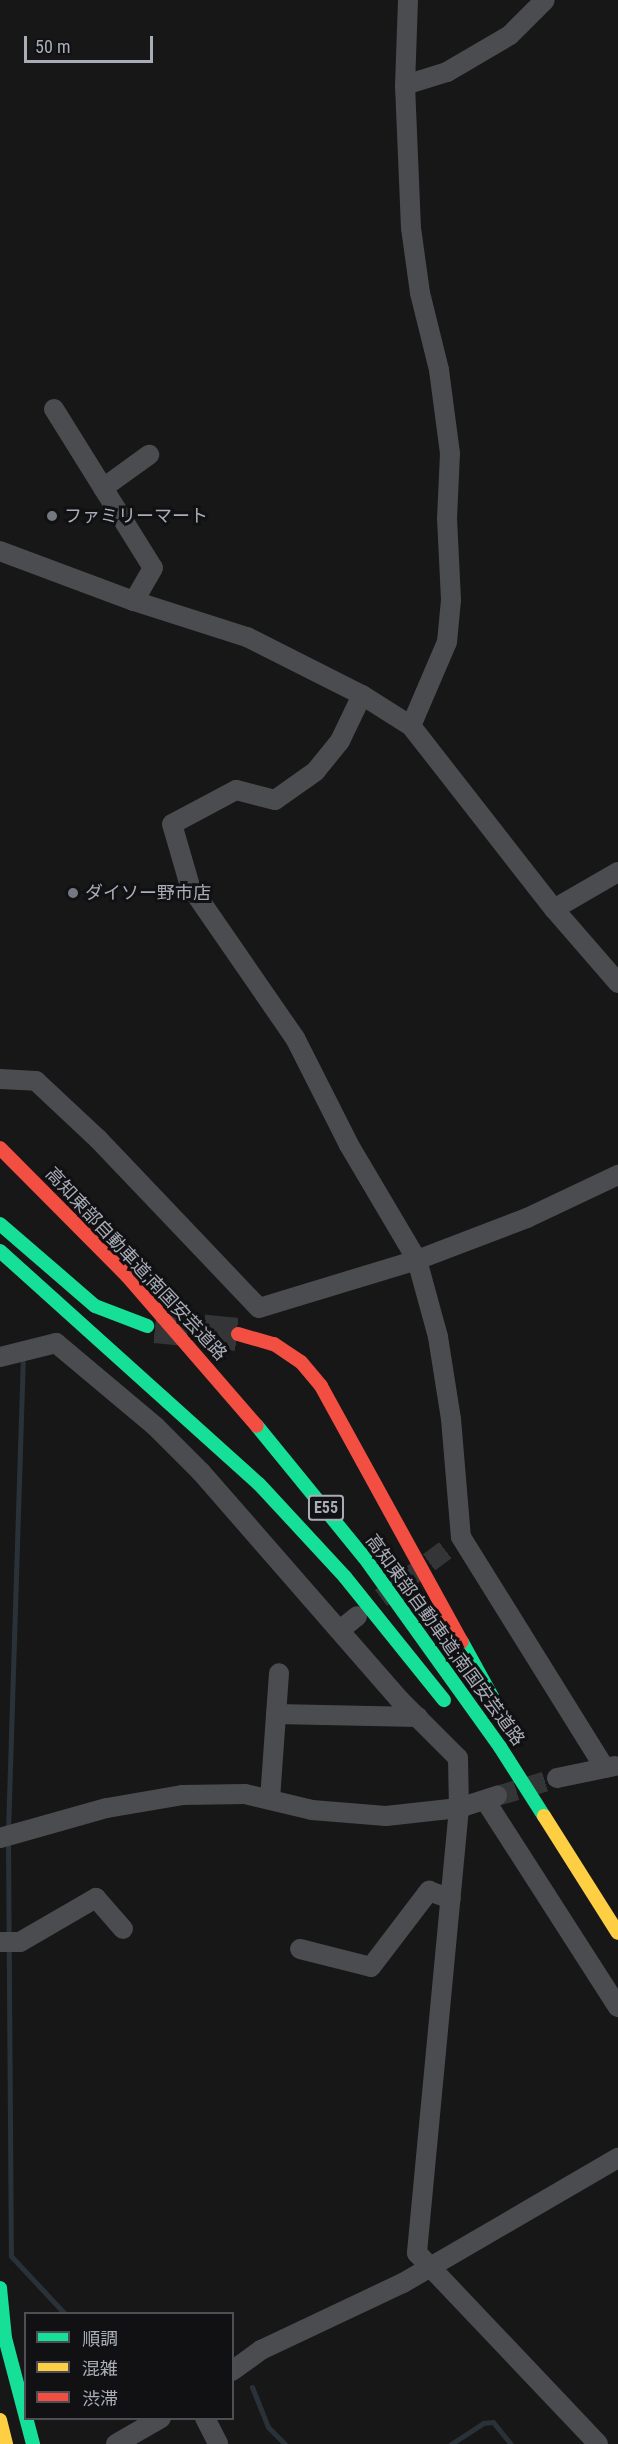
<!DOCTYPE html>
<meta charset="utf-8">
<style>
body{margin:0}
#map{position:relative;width:618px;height:2444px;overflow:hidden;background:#171717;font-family:"Roboto Condensed","Noto Sans JP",sans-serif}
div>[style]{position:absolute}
.stream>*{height:5px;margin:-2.5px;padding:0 2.5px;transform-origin:2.5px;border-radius:2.5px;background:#2a3239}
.street-tunnel>*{height:20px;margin-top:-10px;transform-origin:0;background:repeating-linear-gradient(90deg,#343537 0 20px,transparent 0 30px)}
.highway-tunnel>*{height:33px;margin-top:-16.5px;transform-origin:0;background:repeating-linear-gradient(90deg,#343537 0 33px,transparent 0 49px)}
.street>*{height:20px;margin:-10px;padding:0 10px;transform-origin:10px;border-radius:10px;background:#4b4c50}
.fast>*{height:14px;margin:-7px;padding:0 7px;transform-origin:7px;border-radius:7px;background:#16e098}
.slow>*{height:14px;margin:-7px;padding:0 7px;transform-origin:7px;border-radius:7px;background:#ffcf43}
.jam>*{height:14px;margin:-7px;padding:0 7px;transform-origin:7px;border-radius:7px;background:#f24e42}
.dots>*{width:16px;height:16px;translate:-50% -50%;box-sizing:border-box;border:3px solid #111113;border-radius:50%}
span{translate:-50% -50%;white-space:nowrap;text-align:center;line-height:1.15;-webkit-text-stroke:6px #111113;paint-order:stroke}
.shield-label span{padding:2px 4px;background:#111113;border:2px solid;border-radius:4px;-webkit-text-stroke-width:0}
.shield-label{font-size:16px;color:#a8adb8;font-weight:700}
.poi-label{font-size:18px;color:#a8adb8}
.left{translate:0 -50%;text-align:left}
.street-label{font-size:18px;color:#a8adb8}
.legend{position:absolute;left:24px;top:2312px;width:210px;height:108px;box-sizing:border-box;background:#111113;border:2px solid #4d4f55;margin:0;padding:8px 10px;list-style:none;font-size:18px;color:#a8adb8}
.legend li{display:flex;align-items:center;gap:12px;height:30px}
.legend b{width:30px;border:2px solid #4d4f55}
.scale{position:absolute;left:24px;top:36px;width:129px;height:27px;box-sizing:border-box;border:3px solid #a8adb8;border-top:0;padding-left:8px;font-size:18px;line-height:21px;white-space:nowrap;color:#a8adb8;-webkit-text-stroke:4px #111113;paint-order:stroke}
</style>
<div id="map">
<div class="stream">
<i style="left:8px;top:1831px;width:469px;rotate:-88.2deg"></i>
<i style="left:8px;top:1840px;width:416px;rotate:89.6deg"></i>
<i style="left:11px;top:2256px;width:79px;rotate:47deg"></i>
<i style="left:252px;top:2387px;width:43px;rotate:68.2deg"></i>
<i style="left:268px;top:2427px;width:24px;rotate:45deg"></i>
<i style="left:451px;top:2444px;width:38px;rotate:-33deg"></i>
<i style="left:483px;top:2423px;width:10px;rotate:-6deg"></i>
<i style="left:493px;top:2422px;width:28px;rotate:51deg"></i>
</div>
<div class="street-tunnel">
<i style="left:381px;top:1598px;width:82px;rotate:-36.6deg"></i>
<i style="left:497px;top:1796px;width:63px;rotate:-16.7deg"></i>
</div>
<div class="highway-tunnel">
<i style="left:155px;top:1326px;width:83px;rotate:5.5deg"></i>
</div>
<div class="street">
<i style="left:408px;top:0;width:85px;rotate:92deg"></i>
<i style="left:405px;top:85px;width:143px;rotate:87.6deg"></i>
<i style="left:411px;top:228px;width:66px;rotate:82.1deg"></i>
<i style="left:420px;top:293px;width:79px;rotate:76.1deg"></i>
<i style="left:439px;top:370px;width:84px;rotate:82.5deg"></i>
<i style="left:450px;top:453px;width:65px;rotate:92.6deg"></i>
<i style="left:447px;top:518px;width:82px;rotate:87.2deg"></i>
<i style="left:451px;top:600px;width:42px;rotate:95.4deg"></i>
<i style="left:447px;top:642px;width:91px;rotate:113.2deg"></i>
<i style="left:405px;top:85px;width:44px;rotate:-17.2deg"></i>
<i style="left:447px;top:72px;width:73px;rotate:-30.4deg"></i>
<i style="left:510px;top:35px;width:49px;rotate:-45deg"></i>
<i style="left:54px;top:409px;width:187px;rotate:58.1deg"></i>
<i style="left:153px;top:568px;width:38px;rotate:120deg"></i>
<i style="left:103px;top:488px;width:57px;rotate:-35.7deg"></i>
<i style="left:0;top:551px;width:143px;rotate:20.5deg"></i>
<i style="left:134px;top:601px;width:119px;rotate:17.7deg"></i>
<i style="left:247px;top:637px;width:129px;rotate:26.8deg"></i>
<i style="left:362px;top:695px;width:58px;rotate:32.3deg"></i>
<i style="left:411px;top:726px;width:232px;rotate:52deg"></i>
<i style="left:554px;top:909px;width:98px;rotate:49.1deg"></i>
<i style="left:362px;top:695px;width:51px;rotate:115.6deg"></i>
<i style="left:340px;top:741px;width:38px;rotate:129deg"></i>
<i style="left:316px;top:771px;width:50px;rotate:144.7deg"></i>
<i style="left:275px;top:800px;width:40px;rotate:-165.6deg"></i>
<i style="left:236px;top:790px;width:72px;rotate:152deg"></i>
<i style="left:172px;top:824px;width:65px;rotate:73.8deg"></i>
<i style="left:190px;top:886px;width:185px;rotate:55.4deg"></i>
<i style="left:295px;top:1038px;width:120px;rotate:63.2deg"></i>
<i style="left:349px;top:1145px;width:134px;rotate:59.4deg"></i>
<i style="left:417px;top:1260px;width:80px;rotate:74.7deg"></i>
<i style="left:438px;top:1337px;width:83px;rotate:81deg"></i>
<i style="left:451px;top:1419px;width:118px;rotate:85.2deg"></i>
<i style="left:461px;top:1537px;width:272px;rotate:58.1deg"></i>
<i style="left:554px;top:909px;width:74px;rotate:-30deg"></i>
<i style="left:0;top:1079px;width:36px;rotate:3deg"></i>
<i style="left:36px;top:1081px;width:85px;rotate:43.1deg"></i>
<i style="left:98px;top:1139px;width:233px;rotate:46.4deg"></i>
<i style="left:259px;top:1308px;width:165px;rotate:-16.9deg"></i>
<i style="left:417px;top:1260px;width:118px;rotate:-20.9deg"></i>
<i style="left:527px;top:1218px;width:101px;rotate:-25.3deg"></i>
<i style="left:0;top:1357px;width:58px;rotate:-14deg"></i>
<i style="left:56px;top:1343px;width:129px;rotate:40deg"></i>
<i style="left:155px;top:1426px;width:65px;rotate:45deg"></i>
<i style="left:201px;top:1472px;width:303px;rotate:48.9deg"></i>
<i style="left:400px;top:1700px;width:82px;rotate:45deg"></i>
<i style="left:458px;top:1758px;width:50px;rotate:88.9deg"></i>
<i style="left:459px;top:1808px;width:447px;rotate:95.4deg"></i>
<i style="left:417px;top:2253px;width:263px;rotate:46.5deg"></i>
<i style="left:340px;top:1630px;width:22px;rotate:-39deg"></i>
<i style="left:276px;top:1714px;width:142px;rotate:1.2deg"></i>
<i style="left:557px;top:1778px;width:59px;rotate:-11.7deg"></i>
<i style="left:270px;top:1799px;width:126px;rotate:-85.9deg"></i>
<i style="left:485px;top:1800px;width:246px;rotate:57.3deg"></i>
<i style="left:0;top:1838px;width:111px;rotate:-15.7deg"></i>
<i style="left:107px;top:1808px;width:76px;rotate:-9.8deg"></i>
<i style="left:182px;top:1795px;width:63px;rotate:-0.9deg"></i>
<i style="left:245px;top:1794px;width:69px;rotate:13.4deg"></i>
<i style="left:312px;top:1810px;width:74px;rotate:4.6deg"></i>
<i style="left:386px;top:1816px;width:73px;rotate:-6.3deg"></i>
<i style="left:459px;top:1808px;width:40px;rotate:-18deg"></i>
<i style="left:0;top:1942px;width:20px"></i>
<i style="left:20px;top:1942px;width:88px;rotate:-30.1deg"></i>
<i style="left:96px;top:1898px;width:41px;rotate:48.9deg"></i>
<i style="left:300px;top:1949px;width:73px;rotate:14.2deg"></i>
<i style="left:371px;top:1967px;width:96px;rotate:-52.7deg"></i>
<i style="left:429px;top:1891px;width:23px;rotate:20deg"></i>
<i style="left:232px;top:2371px;width:36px;rotate:-36deg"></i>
<i style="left:261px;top:2350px;width:157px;rotate:-25.3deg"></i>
<i style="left:403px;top:2283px;width:249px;rotate:-30.2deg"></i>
<i style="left:205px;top:2418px;width:29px;rotate:63deg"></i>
<i style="left:116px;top:2444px;width:52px;rotate:-30deg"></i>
</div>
<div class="fast">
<i style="left:0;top:1224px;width:125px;rotate:40.8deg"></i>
<i style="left:95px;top:1306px;width:56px;rotate:21deg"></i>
<i style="left:0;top:1251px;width:348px;rotate:42deg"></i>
<i style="left:259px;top:1484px;width:127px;rotate:47.2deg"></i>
<i style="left:345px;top:1577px;width:158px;rotate:51.2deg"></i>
<i style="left:257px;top:1426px;width:169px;rotate:50.8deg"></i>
<i style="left:364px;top:1557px;width:234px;rotate:54.4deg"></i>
<i style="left:500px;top:1747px;width:82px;rotate:57.5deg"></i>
<i style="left:462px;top:1642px;width:79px;rotate:61.2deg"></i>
<i style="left:0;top:2288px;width:50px;rotate:84.3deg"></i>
<i style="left:5px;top:2338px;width:110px;rotate:75.2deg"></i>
</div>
<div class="slow">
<i style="left:544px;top:1816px;width:138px;rotate:57.7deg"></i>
<i style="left:0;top:2420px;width:25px;rotate:76deg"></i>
</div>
<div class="jam">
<i style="left:0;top:1148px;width:180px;rotate:45.2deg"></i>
<i style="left:127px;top:1276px;width:198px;rotate:49.1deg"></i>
<i style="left:238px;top:1334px;width:37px;rotate:16deg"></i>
<i style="left:274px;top:1344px;width:32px;rotate:34deg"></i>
<i style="left:301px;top:1362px;width:31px;rotate:50deg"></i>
<i style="left:321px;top:1386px;width:292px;rotate:61.2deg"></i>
</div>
<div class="dots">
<i style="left:52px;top:516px;background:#757880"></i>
<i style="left:73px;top:893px;background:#757880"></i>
</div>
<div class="shield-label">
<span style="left:326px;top:1508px">E55</span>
</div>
<div class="poi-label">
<span class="left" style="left:64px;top:516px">ファミリーマート</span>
<span class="left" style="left:85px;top:893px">ダイソー野市店</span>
</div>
<div class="street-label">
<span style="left:136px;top:1264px;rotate:47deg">高知東部自動車道;南国安芸道路</span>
<span style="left:445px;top:1640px;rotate:54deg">高知東部自動車道;南国安芸道路</span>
</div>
<ul class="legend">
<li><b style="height:8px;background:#16e098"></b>順調</li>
<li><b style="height:8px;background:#ffcf43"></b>混雑</li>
<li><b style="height:8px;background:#f24e42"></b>渋滞</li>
</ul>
<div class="scale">50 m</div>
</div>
